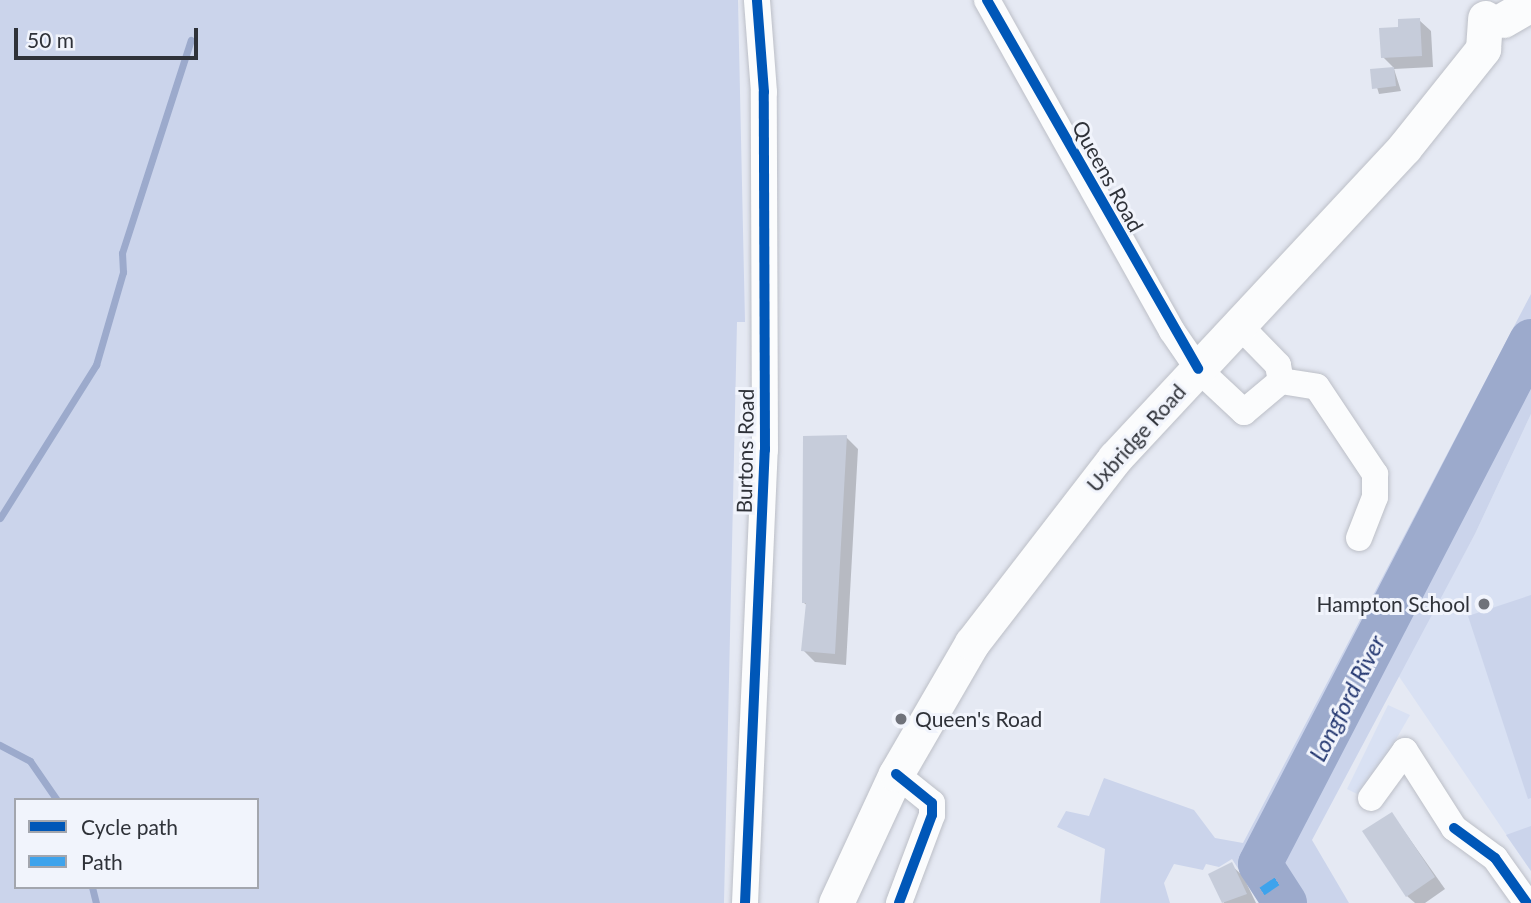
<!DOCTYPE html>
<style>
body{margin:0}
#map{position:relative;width:1531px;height:903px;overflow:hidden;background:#e5e9f3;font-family:Lato,sans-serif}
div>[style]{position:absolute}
.built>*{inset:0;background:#d9e1f3}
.green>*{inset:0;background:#cbd4eb}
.shadow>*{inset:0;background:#0003}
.stream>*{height:7px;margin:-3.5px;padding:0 3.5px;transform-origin:3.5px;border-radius:3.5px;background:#9caacc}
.river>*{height:44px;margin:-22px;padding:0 22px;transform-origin:22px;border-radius:22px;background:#9caacc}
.building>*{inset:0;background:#c6ccda}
.roads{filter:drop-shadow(0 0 2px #bcbfc7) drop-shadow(0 0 2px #bcbfc7)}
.minor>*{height:26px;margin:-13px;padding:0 13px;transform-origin:13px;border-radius:13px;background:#fbfcfd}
.major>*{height:35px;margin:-17.5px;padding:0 17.5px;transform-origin:17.5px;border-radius:17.5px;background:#fbfcfd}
.quiet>*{height:9px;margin-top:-4.5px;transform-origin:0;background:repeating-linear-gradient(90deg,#3ea3ec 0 18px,transparent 0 27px)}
.cycleway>*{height:10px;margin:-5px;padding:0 5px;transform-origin:5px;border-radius:5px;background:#0057b8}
.dots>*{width:19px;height:19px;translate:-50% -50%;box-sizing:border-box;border:4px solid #f1f4fc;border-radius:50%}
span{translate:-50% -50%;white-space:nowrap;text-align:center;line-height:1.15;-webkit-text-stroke:6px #f1f4fc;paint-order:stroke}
.street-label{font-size:21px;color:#2f3239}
.poi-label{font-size:21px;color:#2f3239}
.right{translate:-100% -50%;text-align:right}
.left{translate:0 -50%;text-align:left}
.water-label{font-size:23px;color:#253871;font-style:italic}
.legend{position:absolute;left:14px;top:798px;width:245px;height:91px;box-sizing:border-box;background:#f1f4fc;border:2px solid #a3a6ae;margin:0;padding:9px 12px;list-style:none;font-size:21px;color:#2f3239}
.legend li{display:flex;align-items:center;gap:14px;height:35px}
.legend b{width:35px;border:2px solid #a3a6ae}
.scale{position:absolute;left:14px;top:28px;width:184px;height:32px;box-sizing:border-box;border:4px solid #2f3239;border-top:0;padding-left:9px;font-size:21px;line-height:24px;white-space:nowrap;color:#2f3239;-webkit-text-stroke:5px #f1f4fc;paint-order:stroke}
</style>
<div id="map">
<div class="built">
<i style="clip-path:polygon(1531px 414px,1531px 871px,1398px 675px,1475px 534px)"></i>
<i style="clip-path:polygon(1388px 705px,1410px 715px,1363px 797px,1347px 789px)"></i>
</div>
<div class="green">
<i style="clip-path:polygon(evenodd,0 0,738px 0,745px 322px,737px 322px,724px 903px,0 903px,0 0,16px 800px,257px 800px,257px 887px,16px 887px,16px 800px)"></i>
<i style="clip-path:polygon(1531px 294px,1531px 414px,1475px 534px,1312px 840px,1349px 903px,1298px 903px,1270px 863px,1283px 830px,1271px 822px,1254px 870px,1243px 876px,1232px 859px,1219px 867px,1206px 864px,1203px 870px,1174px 864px,1164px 883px,1170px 903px,1100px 903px,1105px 849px,1057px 827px,1066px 811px,1089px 816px,1104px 778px,1194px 810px,1215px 838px,1243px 843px)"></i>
<i style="clip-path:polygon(1531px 595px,1531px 798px,1528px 799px,1468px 616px)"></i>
<i style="clip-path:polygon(1531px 826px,1531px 871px,1506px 835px)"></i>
</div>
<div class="shadow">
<i style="clip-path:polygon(1419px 20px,1431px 31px,1433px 67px,1394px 69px,1401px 91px,1379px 94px,1372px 71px,1394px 68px,1383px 57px,1400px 29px)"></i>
<i style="clip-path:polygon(846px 437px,858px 449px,846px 665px,815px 662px,803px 650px,808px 606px,804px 603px)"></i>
<i style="clip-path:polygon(1392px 814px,1445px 889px,1425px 903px,1415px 903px,1407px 896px)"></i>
<i style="clip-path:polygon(1231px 865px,1243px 876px,1256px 903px,1224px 903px,1210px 875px)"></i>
</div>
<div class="stream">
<i style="left:0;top:518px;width:181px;rotate:-57.9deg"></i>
<i style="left:96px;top:365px;width:97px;rotate:-73.8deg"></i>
<i style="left:123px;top:272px;width:19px;rotate:-93deg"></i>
<i style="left:122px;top:253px;width:224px;rotate:-72.1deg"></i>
<i style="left:0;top:745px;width:34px;rotate:28deg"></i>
<i style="left:30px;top:761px;width:47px;rotate:55.3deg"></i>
<i style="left:92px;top:887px;width:16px;rotate:76deg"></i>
</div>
<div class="river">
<i style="left:1285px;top:903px;width:46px;rotate:-122.7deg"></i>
<i style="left:1260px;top:864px;width:589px;rotate:-62.61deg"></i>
</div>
<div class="building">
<i style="clip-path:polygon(1420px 18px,1422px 56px,1381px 58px,1379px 28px,1398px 27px,1398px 19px)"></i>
<i style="clip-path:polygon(1394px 67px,1396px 86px,1372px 89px,1370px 69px)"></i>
<i style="clip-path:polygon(847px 435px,835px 654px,801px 651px,806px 603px,802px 603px,803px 436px)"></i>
<i style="clip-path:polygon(1392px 812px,1435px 877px,1406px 897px,1362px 831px)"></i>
<i style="clip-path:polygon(1232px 862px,1247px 894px,1222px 903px,1208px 874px)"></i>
</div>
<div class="roads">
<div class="minor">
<i style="left:987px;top:0;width:379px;rotate:60.8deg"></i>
<i style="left:1172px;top:331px;width:46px;rotate:55.6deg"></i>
<i style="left:1198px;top:369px;width:63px;rotate:43.1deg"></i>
<i style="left:1244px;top:412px;width:48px;rotate:-40deg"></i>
<i style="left:1281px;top:381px;width:16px;rotate:-101deg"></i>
<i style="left:1278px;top:365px;width:54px;rotate:-134.3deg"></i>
<i style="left:1281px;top:381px;width:36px;rotate:9deg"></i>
<i style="left:1317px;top:387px;width:105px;rotate:56.3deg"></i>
<i style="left:1375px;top:474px;width:23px;rotate:90deg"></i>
<i style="left:1375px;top:497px;width:44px;rotate:111.3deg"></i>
<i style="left:896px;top:774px;width:46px;rotate:38.9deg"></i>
<i style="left:932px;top:803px;width:12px;rotate:90deg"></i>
<i style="left:932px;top:815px;width:94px;rotate:110.6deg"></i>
<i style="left:1371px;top:798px;width:58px;rotate:-54.1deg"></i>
<i style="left:1405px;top:751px;width:91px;rotate:57.5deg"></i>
<i style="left:1454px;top:828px;width:51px;rotate:36.2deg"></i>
<i style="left:1495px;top:858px;width:55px;rotate:54.6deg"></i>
<i style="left:745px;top:903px;width:453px;rotate:-87.5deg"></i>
<i style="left:765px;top:450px;width:358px;rotate:-90.2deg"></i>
<i style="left:764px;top:92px;width:92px;rotate:-94.4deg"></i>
</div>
<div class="major">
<i style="left:1503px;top:20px;width:32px;rotate:-30deg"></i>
<i style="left:836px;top:903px;width:142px;rotate:-65.1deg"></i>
<i style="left:896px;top:774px;width:151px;rotate:-59.9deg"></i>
<i style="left:972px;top:643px;width:234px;rotate:-52.3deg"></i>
<i style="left:1115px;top:458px;width:424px;rotate:-47deg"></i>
<i style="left:1404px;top:148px;width:127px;rotate:-51.4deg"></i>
<i style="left:1483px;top:49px;width:31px;rotate:-86deg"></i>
</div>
</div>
<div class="quiet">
<i style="left:1262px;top:891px;width:23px;rotate:-34deg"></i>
</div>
<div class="cycleway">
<i style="left:987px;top:0;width:425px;rotate:60.2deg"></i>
<i style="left:896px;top:774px;width:46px;rotate:38.9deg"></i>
<i style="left:932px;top:803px;width:12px;rotate:90deg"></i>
<i style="left:932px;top:815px;width:94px;rotate:110.6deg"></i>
<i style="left:1454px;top:828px;width:51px;rotate:36.2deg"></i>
<i style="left:1495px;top:858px;width:55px;rotate:54.6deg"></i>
<i style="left:745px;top:903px;width:453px;rotate:-87.5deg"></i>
<i style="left:765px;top:450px;width:358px;rotate:-90.2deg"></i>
<i style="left:764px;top:92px;width:92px;rotate:-94.4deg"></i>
</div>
<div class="dots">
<i style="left:1484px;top:604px;background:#6f727a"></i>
<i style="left:901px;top:719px;background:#6f727a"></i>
</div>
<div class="street-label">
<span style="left:1108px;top:176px;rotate:61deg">Queens Road</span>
<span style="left:1136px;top:438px;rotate:-48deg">Uxbridge Road</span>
<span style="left:745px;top:451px;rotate:-89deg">Burtons Road</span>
</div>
<div class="poi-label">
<span class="right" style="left:1470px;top:604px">Hampton School</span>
<span class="left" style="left:915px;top:719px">Queen's Road</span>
</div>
<div class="water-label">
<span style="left:1347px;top:698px;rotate:-63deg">Longford River</span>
</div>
<ul class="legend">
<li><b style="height:9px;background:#0057b8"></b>Cycle path</li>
<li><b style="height:9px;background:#3ea3ec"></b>Path</li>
</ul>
<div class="scale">50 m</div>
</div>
